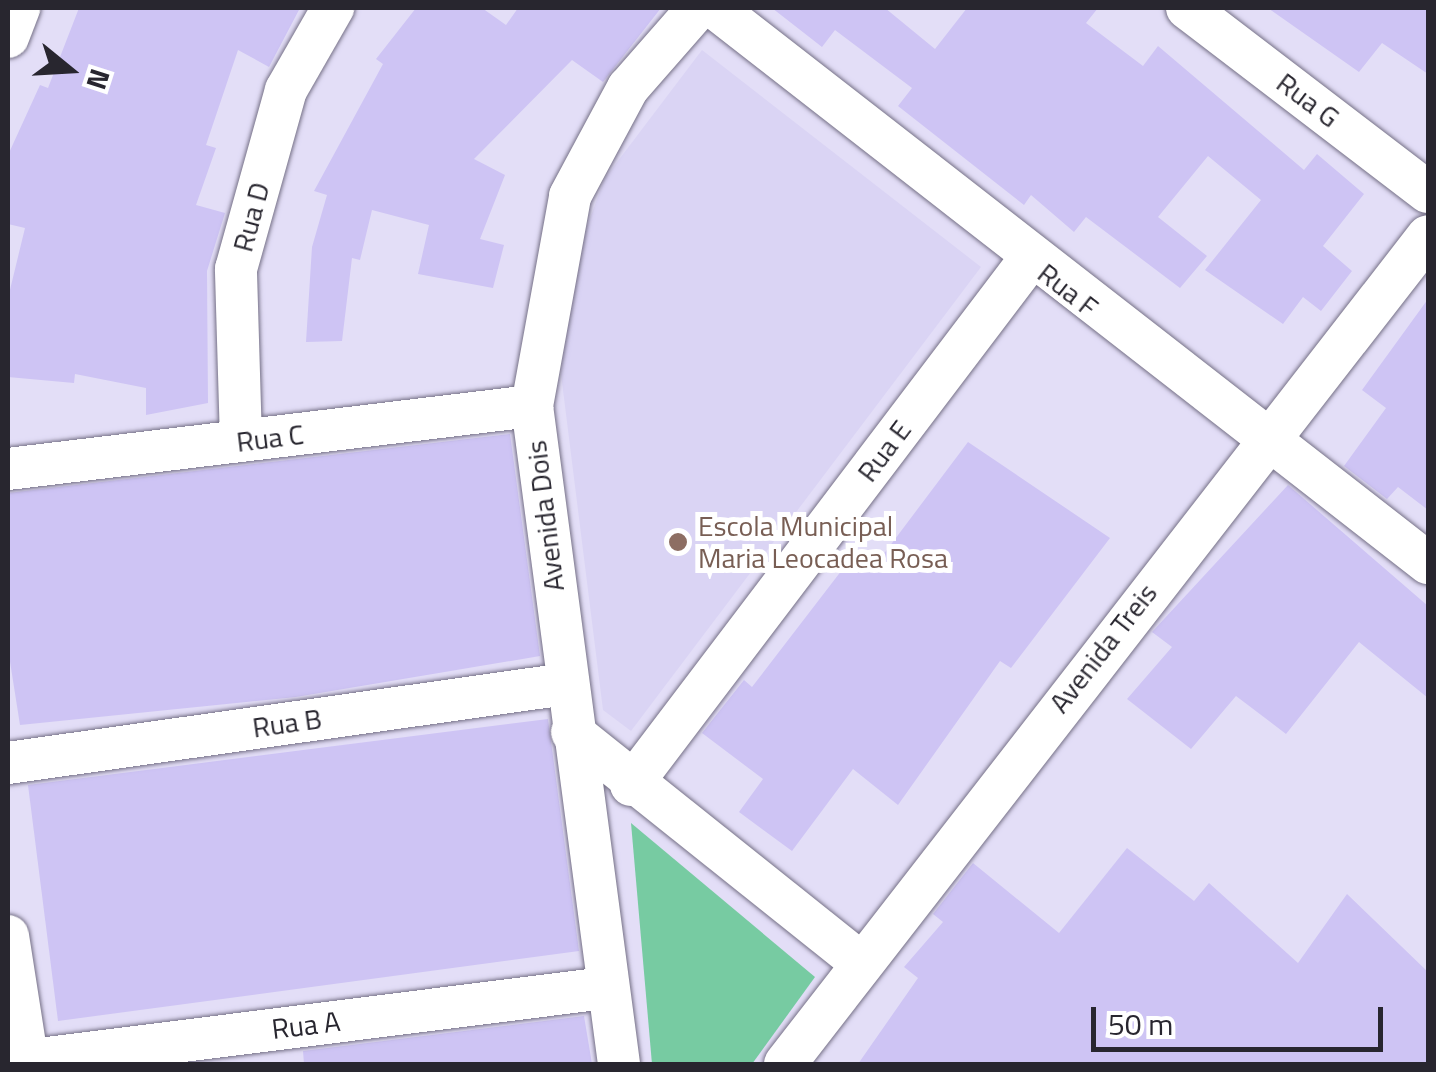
<!DOCTYPE html>
<style>
body{margin:0}
#map{position:relative;width:1436px;height:1072px;overflow:hidden;background:#e3def7;font-family:"Titillium Web",sans-serif}
div>[style]{position:absolute}
.built>*{inset:0;background:#dad4f4}
.green>*{inset:0;background:#77cba2}
.building>*{inset:0;background:#cec4f4}
.roads{filter:drop-shadow(0 0 2px #757086) drop-shadow(0 0 2px #757086)}
.street>*{height:42px;margin:-21px;padding:0 21px;transform-origin:21px;border-radius:21px;background:#fff}
.dots>*{width:28px;height:28px;translate:-50% -50%;box-sizing:border-box;border:5px solid #fff;border-radius:50%}
span{translate:-50% -50%;white-space:nowrap;text-align:center;line-height:1.15;-webkit-text-stroke:10px #fff;paint-order:stroke}
.street-label{font-size:28px;color:#28262f}
.education-label{font-size:28px;color:#785e54}
.left{translate:0 -50%;text-align:left}
.frame{position:absolute;inset:0;border:10px solid #28262f;pointer-events:none}
.north{position:absolute;left:20px;top:20px;width:100px;height:100px;-webkit-text-stroke:8px #fff;paint-order:stroke;rotate:108deg;font-size:28px;font-weight:700;line-height:40px;text-align:center;color:#28262f}
.north::after{content:'';display:block;margin:auto;width:35px;height:45px;background:#28262f;clip-path:polygon(50% 0,100% 100%,50% 72%,0 100%)}
.scale{position:absolute;left:1091px;top:1007px;width:292px;height:45px;box-sizing:border-box;border:5px solid #28262f;border-top:0;padding-left:12px;font-size:30px;line-height:35px;white-space:nowrap;color:#28262f;-webkit-text-stroke:8px #fff;paint-order:stroke}
</style>
<div id="map">
<div class="built">
<i style="clip-path:polygon(702px 50px,981px 267px,631px 731px,603px 710px,561px 374px,568px 277px,605px 178px)"></i>
</div>
<div class="green">
<i style="clip-path:polygon(631px 823px,815px 977px,752px 1064px,652px 1064px)"></i>
</div>
<div class="building">
<i style="clip-path:polygon(79px 8px,300px 8px,269px 67px,238px 50px,206px 145px,216px 148px,196px 205px,225px 213px,207px 271px,208px 403px,146px 415px,146px 388px,75px 374px,74px 383px,8px 377px,8px 298px,25px 228px,8px 224px,8px 155px,40px 85px,48px 88px)"></i>
<i style="clip-path:polygon(416px 8px,482px 8px,506px 25px,518px 8px,661px 8px,603px 82px,572px 60px,474px 159px,505px 175px,480px 239px,504px 245px,493px 288px,418px 274px,429px 225px,372px 210px,360px 260px,352px 258px,342px 341px,306px 342px,312px 247px,327px 195px,314px 191px,383px 64px,376px 59px)"></i>
<i style="clip-path:polygon(772px 8px,885px 8px,935px 49px,967px 8px,1098px 8px,1086px 23px,1143px 66px,1158px 46px,1304px 170px,1317px 154px,1364px 194px,1323px 246px,1352px 271px,1321px 311px,1303px 297px,1283px 324px,1205px 270px,1261px 200px,1208px 156px,1158px 217px,1207px 256px,1180px 288px,1086px 217px,1074px 232px,1031px 195px,1024px 205px,898px 106px,912px 88px,835px 30px,822px 47px)"></i>
<i style="clip-path:polygon(1268px 8px,1428px 8px,1428px 74px,1382px 43px,1359px 72px)"></i>
<i style="clip-path:polygon(1428px 299px,1428px 510px,1398px 487px,1387px 499px,1344px 466px,1386px 408px,1362px 390px)"></i>
<i style="clip-path:polygon(510px 434px,540px 656px,296px 697px,20px 725px,8px 649px,8px 493px)"></i>
<i style="clip-path:polygon(968px 442px,1110px 538px,1011px 668px,1000px 661px,898px 805px,853px 769px,792px 851px,739px 812px,763px 779px,702px 733px,744px 680px,752px 687px,855px 553px,874px 567px)"></i>
<i style="clip-path:polygon(1288px 485px,1428px 606px,1428px 698px,1359px 642px,1286px 734px,1236px 696px,1191px 749px,1127px 699px,1172px 647px,1152px 632px)"></i>
<i style="clip-path:polygon(548px 719px,579px 951px,58px 1021px,28px 785px)"></i>
<i style="clip-path:polygon(1127px 848px,1194px 901px,1209px 883px,1298px 963px,1347px 894px,1428px 972px,1428px 1064px,858px 1064px,918px 978px,904px 967px,943px 922px,933px 914px,973px 863px,1059px 933px)"></i>
<i style="clip-path:polygon(584px 1016px,592px 1064px,304px 1064px,303px 1051px)"></i>
</div>
<div class="roads">
<div class="street">
<i style="left:715px;top:8px;width:904px;rotate:37.9deg"></i>
<i style="left:1187px;top:8px;width:303px;rotate:37.4deg"></i>
<i style="left:8px;top:37px;width:31px;rotate:-69deg"></i>
<i style="left:241px;top:441px;width:172px;rotate:-91.7deg"></i>
<i style="left:236px;top:269px;width:186px;rotate:-74.4deg"></i>
<i style="left:286px;top:90px;width:95px;rotate:-60.2deg"></i>
<i style="left:8px;top:469px;width:528px;rotate:-6.86deg"></i>
<i style="left:572px;top:732px;width:369px;rotate:38.6deg"></i>
<i style="left:8px;top:763px;width:564px;rotate:-8.06deg"></i>
<i style="left:631px;top:785px;width:659px;rotate:-52.83deg"></i>
<i style="left:8px;top:936px;width:130px;rotate:81.1deg"></i>
<i style="left:8px;top:1063px;width:602px;rotate:-7.16deg"></i>
<i style="left:619px;top:1064px;width:664px;rotate:-97.53deg"></i>
<i style="left:532px;top:406px;width:213px;rotate:-79.7deg"></i>
<i style="left:570px;top:196px;width:123px;rotate:-61.8deg"></i>
<i style="left:628px;top:88px;width:106px;rotate:-48.8deg"></i>
<i style="left:785px;top:1064px;width:1048px;rotate:-52.17deg"></i>
</div>
</div>
<div class="dots">
<i style="left:678px;top:542px;background:#8d6e63"></i>
</div>
<div class="street-label">
<span style="left:1308px;top:100px;rotate:37deg">Rua G</span>
<span style="left:251px;top:217px;rotate:-75deg">Rua D</span>
<span style="left:1068px;top:290px;rotate:38deg">Rua F</span>
<span style="left:270px;top:438px;rotate:-7deg">Rua C</span>
<span style="left:884px;top:451px;rotate:-53deg">Rua E</span>
<span style="left:545px;top:516px;rotate:-97deg">Avenida Dois</span>
<span style="left:1103px;top:648px;rotate:-52deg">Avenida Treis</span>
<span style="left:287px;top:723px;rotate:-8deg">Rua B</span>
<span style="left:306px;top:1025px;rotate:-7deg">Rua A</span>
</div>
<div class="education-label">
<span class="left" style="left:698px;top:542px">Escola Municipal<br>Maria Leocadea Rosa</span>
</div>
<div class="frame"></div>
<div class="north">N</div>
<div class="scale">50 m</div>
</div>
